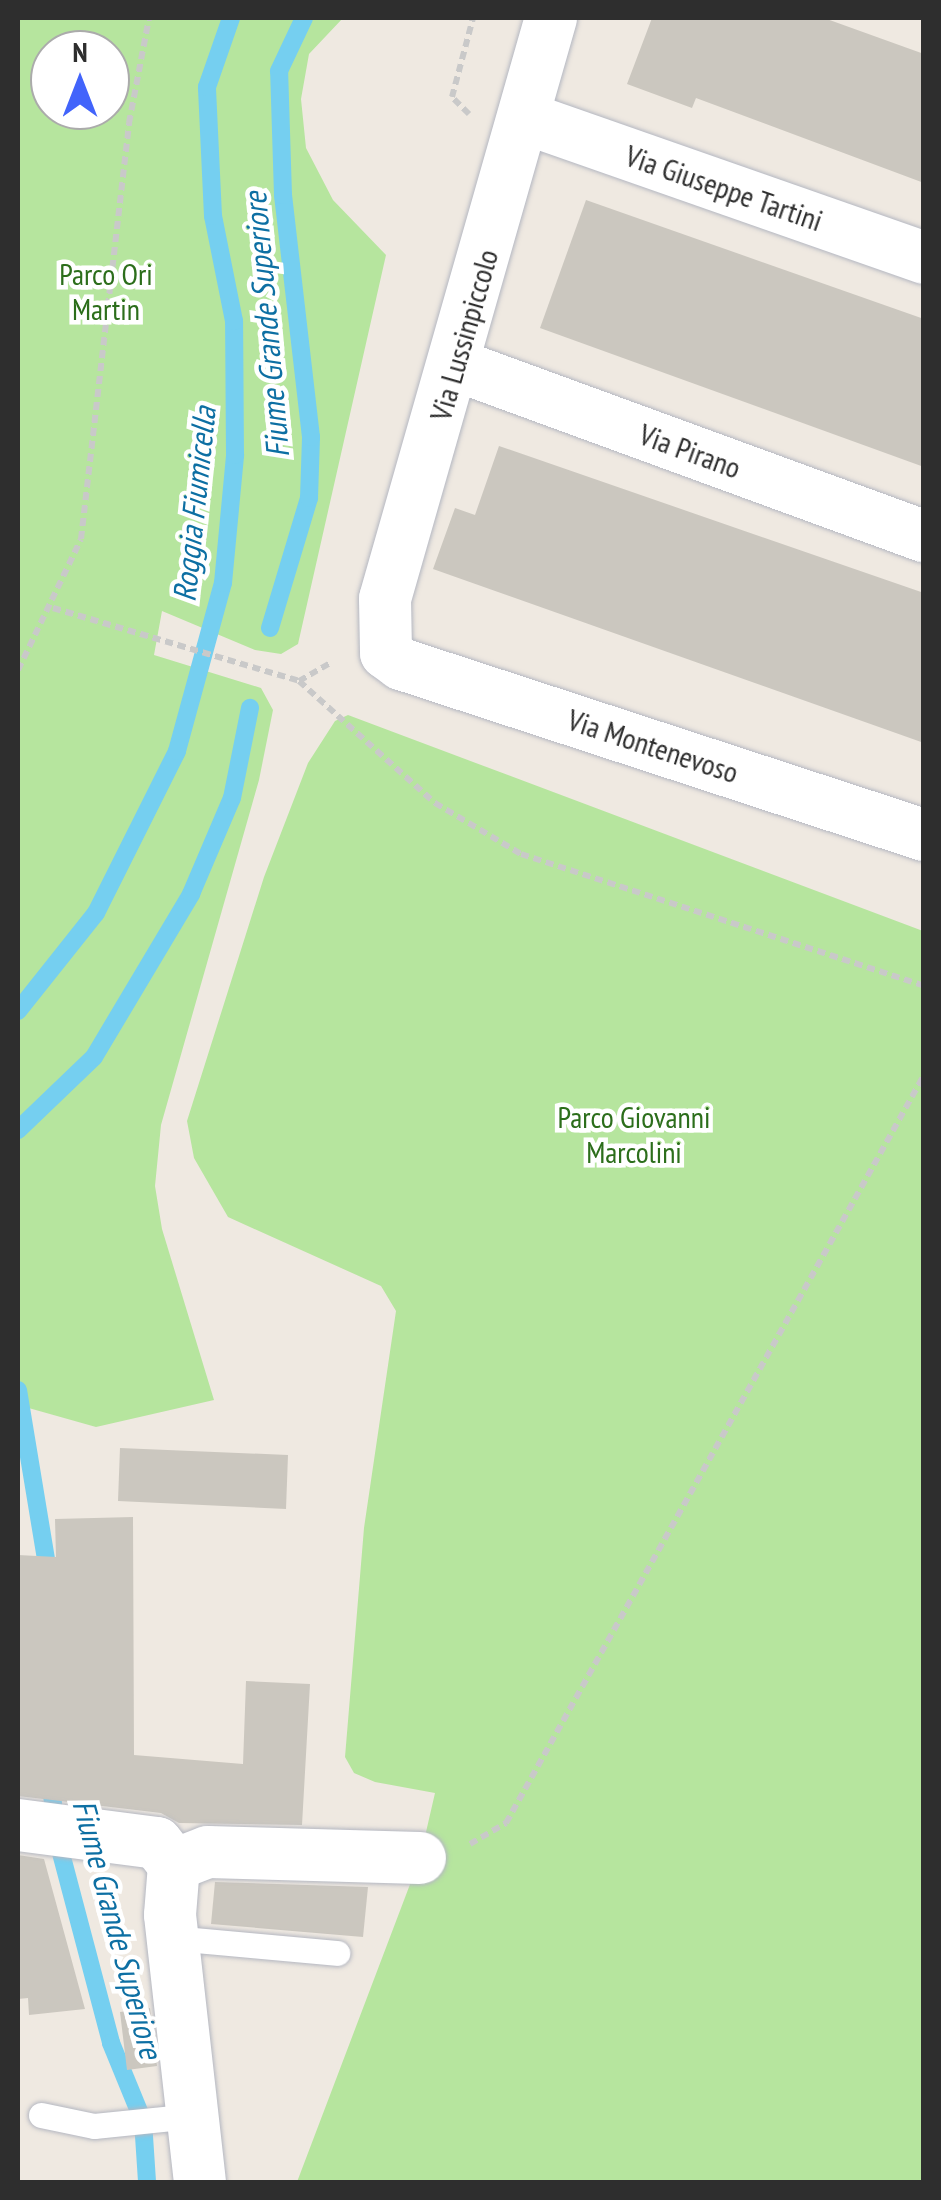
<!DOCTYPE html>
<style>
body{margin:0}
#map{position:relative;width:941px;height:2200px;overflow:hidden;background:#efe9e1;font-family:"PT Sans Narrow",sans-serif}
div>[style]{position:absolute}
.green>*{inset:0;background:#b6e59e}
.stream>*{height:18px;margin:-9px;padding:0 9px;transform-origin:9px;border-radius:9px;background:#75cff0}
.building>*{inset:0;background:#cbc7bf}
.path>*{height:6px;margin-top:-3px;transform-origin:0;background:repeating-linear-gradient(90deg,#c9c9c9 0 8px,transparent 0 13px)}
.roads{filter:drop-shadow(0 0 2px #b4b7c1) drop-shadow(0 0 2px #b4b7c1)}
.lane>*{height:25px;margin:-12.5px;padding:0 12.5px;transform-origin:12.5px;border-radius:12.5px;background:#fff}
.street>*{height:52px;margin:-26px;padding:0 26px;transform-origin:26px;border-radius:26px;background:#fff}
span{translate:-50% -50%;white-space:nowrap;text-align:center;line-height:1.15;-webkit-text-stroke:9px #fff;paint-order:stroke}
.street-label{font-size:30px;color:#2e2e2e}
.park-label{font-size:30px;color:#2c6e1b}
.water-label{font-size:32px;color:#0d6fa3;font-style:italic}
.frame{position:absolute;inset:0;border:20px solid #2e2e2e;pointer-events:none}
.north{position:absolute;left:30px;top:30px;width:100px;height:100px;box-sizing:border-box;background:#fff;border:2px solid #ababab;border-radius:50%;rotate:0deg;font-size:28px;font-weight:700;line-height:40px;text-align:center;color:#2e2e2e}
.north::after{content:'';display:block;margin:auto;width:35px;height:45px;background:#4264fb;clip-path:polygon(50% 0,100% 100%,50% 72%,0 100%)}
</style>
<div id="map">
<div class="green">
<i style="clip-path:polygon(evenodd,18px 18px,343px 18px,309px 54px,301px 99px,306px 148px,333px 200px,386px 255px,298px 644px,281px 654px,255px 650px,162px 611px,154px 655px,261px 688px,273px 710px,259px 780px,161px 1125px,155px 1186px,162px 1229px,214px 1400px,96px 1427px,18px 1405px,18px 18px,50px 50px,110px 50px,110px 110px,50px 110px,50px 50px)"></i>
<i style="clip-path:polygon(348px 715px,923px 931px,923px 2182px,297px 2182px,420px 1858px,435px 1793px,375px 1782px,354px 1773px,345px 1757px,364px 1528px,396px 1311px,381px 1286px,228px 1217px,194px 1158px,187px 1121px,264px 877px,308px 763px,335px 721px)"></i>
</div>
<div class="stream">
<i style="left:270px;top:628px;width:136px;rotate:-73.3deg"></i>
<i style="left:309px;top:498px;width:61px;rotate:-88.1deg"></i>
<i style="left:311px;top:437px;width:244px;rotate:-96.6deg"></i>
<i style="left:283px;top:195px;width:124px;rotate:-91.8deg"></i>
<i style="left:279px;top:71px;width:59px;rotate:-64.7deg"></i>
<i style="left:18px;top:1011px;width:125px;rotate:-51.5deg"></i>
<i style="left:96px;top:913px;width:181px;rotate:-63.4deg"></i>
<i style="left:177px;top:751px;width:174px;rotate:-74.7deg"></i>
<i style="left:223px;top:583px;width:129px;rotate:-84.6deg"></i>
<i style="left:235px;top:455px;width:134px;rotate:-90.4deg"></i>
<i style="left:234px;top:321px;width:107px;rotate:-101.3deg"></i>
<i style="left:213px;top:216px;width:129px;rotate:-92.7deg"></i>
<i style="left:207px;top:87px;width:73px;rotate:-70.8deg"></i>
<i style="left:18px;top:1130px;width:105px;rotate:-43.8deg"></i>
<i style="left:94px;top:1057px;width:190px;rotate:-59.2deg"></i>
<i style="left:191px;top:894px;width:104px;rotate:-66.9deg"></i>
<i style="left:232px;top:798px;width:92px;rotate:-78.7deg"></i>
<i style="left:18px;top:1390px;width:190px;rotate:80.6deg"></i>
<i style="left:50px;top:1777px;width:61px;rotate:83.5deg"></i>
<i style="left:57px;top:1838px;width:212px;rotate:75.2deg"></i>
<i style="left:111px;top:2043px;width:84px;rotate:67.7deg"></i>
<i style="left:143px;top:2121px;width:61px;rotate:86.2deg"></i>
</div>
<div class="building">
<i style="clip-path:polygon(652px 18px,824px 18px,924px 54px,924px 183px,696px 98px,692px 108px,627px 84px)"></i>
<i style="clip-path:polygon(586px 200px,924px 319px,924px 467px,540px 328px)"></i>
<i style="clip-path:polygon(499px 446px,924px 593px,924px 743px,433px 569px,455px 508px,475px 515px)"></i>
<i style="clip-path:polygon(120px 1448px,288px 1455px,286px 1509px,118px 1501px)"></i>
<i style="clip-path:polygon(133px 1517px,134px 1755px,243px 1764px,246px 1681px,310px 1684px,302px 1825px,179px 1823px,161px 1813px,18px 1796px,18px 1555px,56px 1557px,55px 1519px)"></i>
<i style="clip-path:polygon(18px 1855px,44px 1859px,85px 2009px,29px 2015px,28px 1998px,18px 1999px)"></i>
<i style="clip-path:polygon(215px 1882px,368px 1887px,363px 1937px,211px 1924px)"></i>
<i style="clip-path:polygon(150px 2008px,157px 2066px,127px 2070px,120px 2012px)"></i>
</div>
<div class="path">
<i style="left:469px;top:114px;width:24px;rotate:-135deg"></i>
<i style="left:452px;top:97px;width:82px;rotate:-75.1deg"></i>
<i style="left:53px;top:608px;width:257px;rotate:16.5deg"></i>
<i style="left:299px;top:681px;width:183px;rotate:41.9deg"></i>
<i style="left:435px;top:803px;width:100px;rotate:30.7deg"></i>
<i style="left:521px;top:854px;width:424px;rotate:18.1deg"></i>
<i style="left:18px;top:670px;width:145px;rotate:-64.3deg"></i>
<i style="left:81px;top:539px;width:419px;rotate:-83.4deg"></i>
<i style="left:129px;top:123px;width:107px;rotate:-79.2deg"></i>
<i style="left:299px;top:681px;width:38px;rotate:-30deg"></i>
<i style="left:470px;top:1844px;width:42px;rotate:-30.3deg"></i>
<i style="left:506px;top:1823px;width:857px;rotate:-60.8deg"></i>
</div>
<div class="roads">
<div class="lane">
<i style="left:173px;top:1938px;width:165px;rotate:5.2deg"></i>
<i style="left:41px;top:2115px;width:54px;rotate:11.7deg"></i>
<i style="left:94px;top:2126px;width:100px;rotate:-5.8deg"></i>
</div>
<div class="street">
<i style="left:551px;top:18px;width:604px;rotate:105.95deg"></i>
<i style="left:385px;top:599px;width:54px;rotate:88.9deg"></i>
<i style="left:386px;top:653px;width:19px;rotate:36deg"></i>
<i style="left:401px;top:664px;width:550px;rotate:18.11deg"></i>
<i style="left:525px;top:118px;width:423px;rotate:19.3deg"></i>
<i style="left:456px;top:365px;width:498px;rotate:20.1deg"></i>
<i style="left:18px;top:1825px;width:140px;rotate:7.4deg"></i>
<i style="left:157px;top:1843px;width:28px;rotate:52deg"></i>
<i style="left:174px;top:1865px;width:50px;rotate:94.6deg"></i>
<i style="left:170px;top:1915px;width:269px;rotate:83.6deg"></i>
<i style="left:174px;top:1865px;width:36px;rotate:-21deg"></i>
<i style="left:208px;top:1852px;width:212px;rotate:1.6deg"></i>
</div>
</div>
<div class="street-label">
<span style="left:724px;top:188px;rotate:19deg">Via Giuseppe Tartini</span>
<span style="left:464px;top:335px;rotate:-74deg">Via Lussinpiccolo</span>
<span style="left:690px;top:451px;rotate:20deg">Via Pirano</span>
<span style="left:653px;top:746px;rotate:18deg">Via Montenevoso</span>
</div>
<div class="park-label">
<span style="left:106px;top:291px">Parco Ori<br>Martin</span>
<span style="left:634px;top:1134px">Parco Giovanni<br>Marcolini</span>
</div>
<div class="water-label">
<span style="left:266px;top:325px;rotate:-95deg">Fiume Grande Superiore</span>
<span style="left:194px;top:504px;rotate:-84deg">Roggia Fiumicella</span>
<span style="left:118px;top:1929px;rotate:75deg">Fiume Grande Superiore</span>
</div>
<div class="frame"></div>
<div class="north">N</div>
</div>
